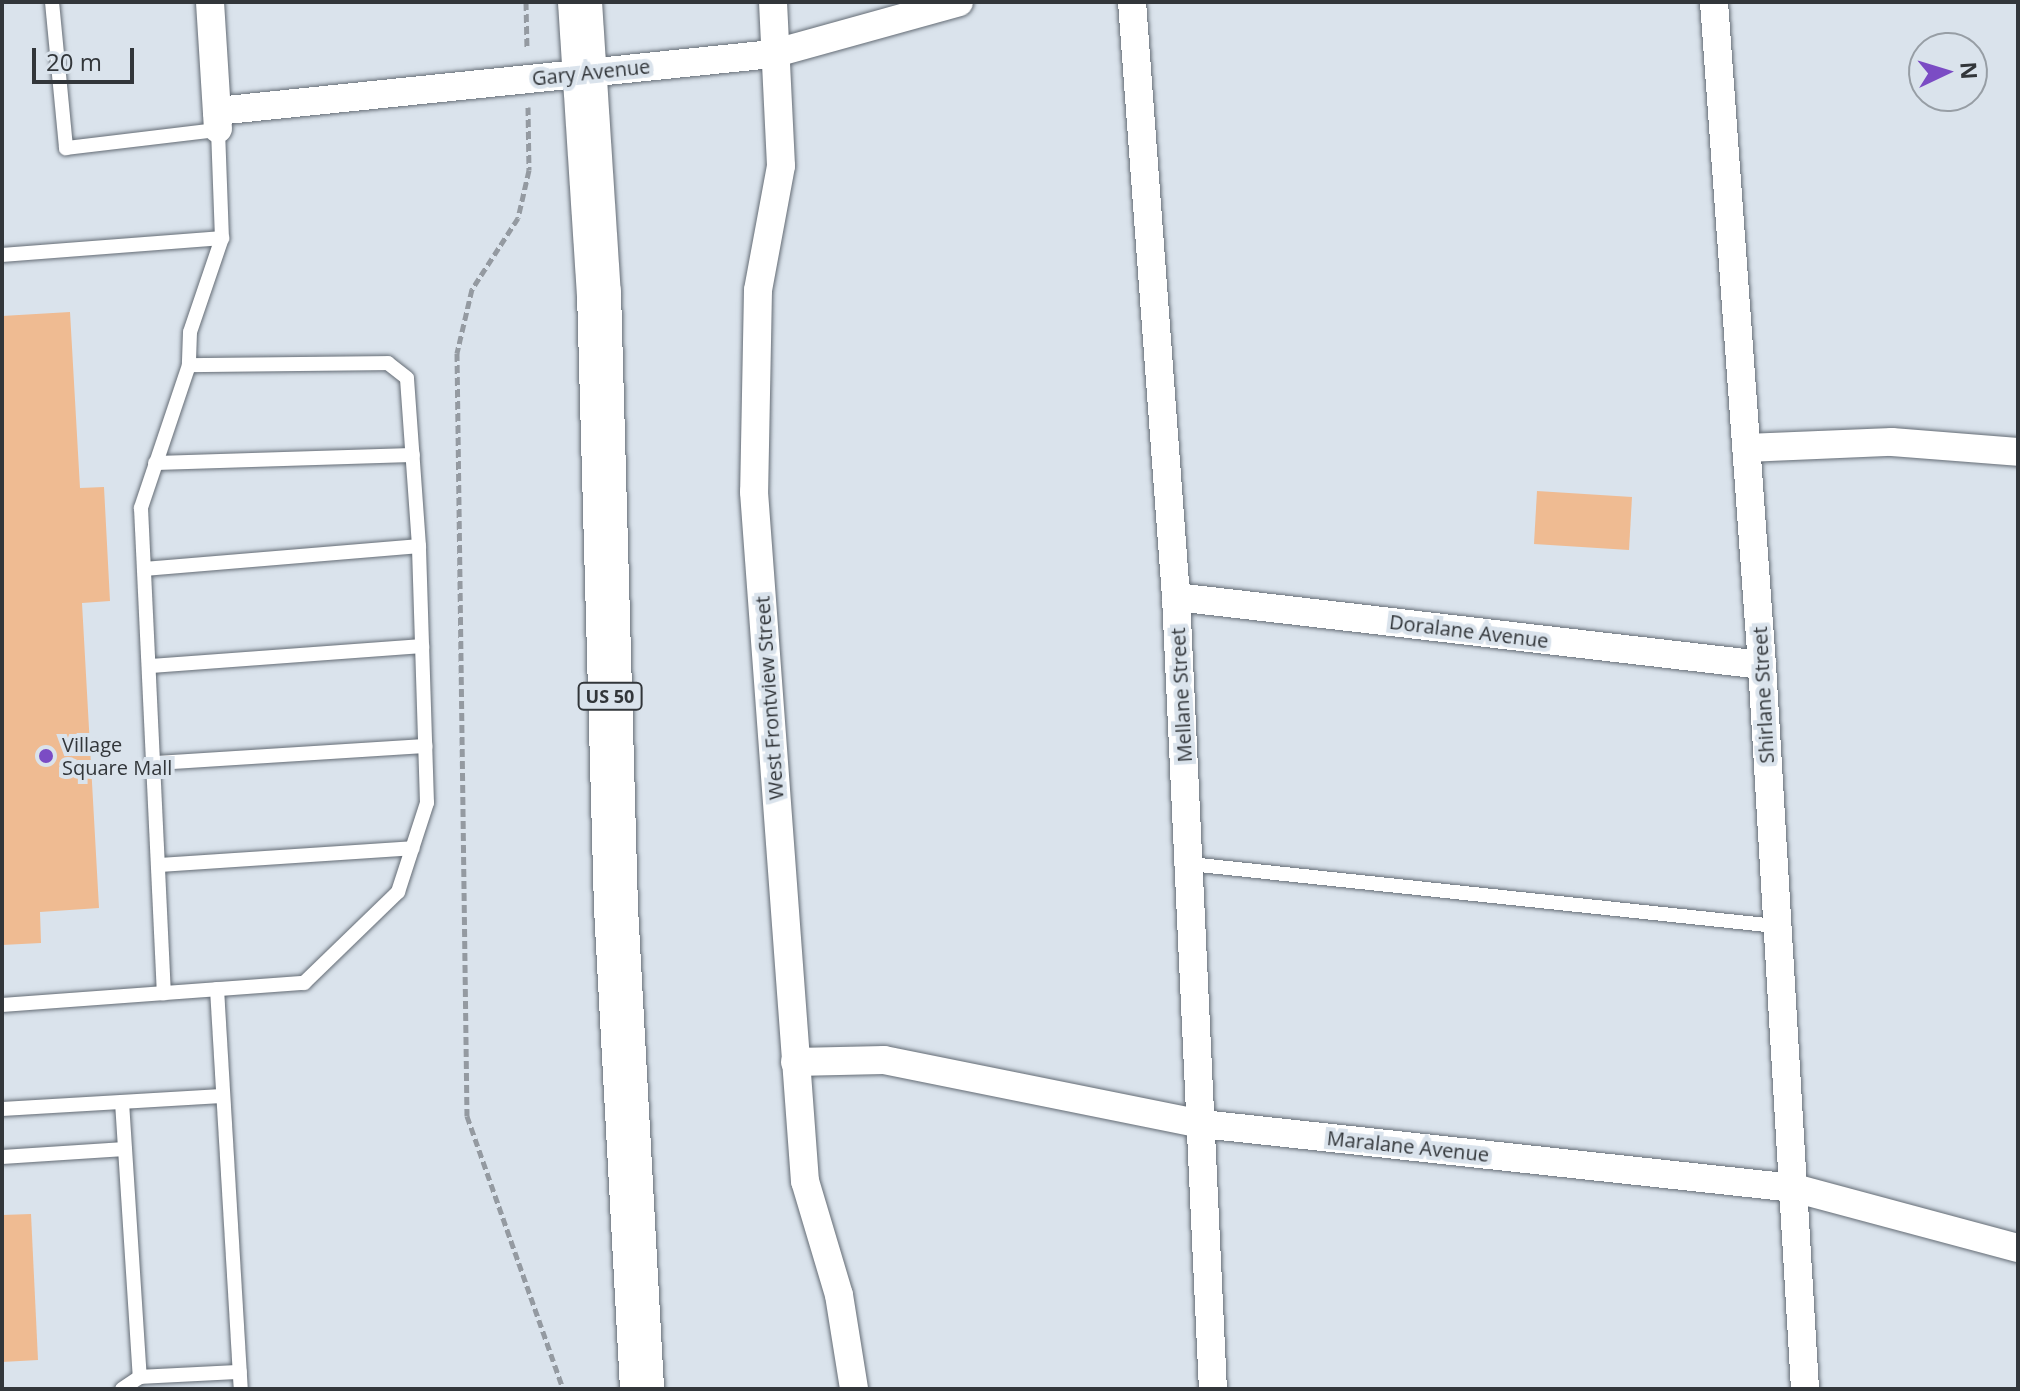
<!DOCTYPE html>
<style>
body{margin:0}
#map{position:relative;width:2020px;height:1391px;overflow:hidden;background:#dae3ec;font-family:"Open Sans",sans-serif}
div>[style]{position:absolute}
.building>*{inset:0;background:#efbb92}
.path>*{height:5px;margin-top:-2.5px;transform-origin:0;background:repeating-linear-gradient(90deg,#949aa1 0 8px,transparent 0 12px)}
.roads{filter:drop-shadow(0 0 2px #646c75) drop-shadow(0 0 2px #646c75)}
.lane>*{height:14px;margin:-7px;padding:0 7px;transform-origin:7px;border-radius:7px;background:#fff}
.street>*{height:28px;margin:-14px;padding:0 14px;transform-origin:14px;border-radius:14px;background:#fff}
.highway>*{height:44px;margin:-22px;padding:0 22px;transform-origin:22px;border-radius:22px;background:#fff}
.dots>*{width:22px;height:22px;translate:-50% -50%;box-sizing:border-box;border:4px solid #dae3ec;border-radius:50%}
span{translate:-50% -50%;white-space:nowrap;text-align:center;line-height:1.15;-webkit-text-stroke:8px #dae3ec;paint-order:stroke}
.shield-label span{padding:2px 6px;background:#dae3ec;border:2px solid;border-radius:6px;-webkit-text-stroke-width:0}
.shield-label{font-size:18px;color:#32363a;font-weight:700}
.street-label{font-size:20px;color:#32363a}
.poi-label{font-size:20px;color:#32363a}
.left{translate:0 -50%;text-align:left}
.frame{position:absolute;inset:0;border:4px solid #32363a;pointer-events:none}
.north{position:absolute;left:1908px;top:32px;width:80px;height:80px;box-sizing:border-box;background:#dae3ec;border:2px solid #979ea5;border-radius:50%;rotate:86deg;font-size:22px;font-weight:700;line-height:32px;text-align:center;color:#32363a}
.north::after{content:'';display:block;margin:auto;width:28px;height:36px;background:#7b4cc4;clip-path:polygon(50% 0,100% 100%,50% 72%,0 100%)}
.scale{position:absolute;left:32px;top:48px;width:102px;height:36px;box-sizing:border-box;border:4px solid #32363a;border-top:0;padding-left:10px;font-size:24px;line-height:28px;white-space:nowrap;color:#32363a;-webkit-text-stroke:6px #dae3ec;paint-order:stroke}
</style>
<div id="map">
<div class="building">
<i style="clip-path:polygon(70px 312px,80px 488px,104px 487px,110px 601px,82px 603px,99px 908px,40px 912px,41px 943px,2px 945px,2px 316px)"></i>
<i style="clip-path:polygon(1537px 491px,1632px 497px,1629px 550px,1534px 544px)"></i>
<i style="clip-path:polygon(31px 1214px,38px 1360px,2px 1362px,2px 1215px)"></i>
</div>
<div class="path">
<i style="left:526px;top:2px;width:47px;rotate:88.8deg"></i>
<i style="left:528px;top:107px;width:63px;rotate:89.1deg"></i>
<i style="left:529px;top:170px;width:49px;rotate:102.9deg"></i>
<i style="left:518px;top:218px;width:85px;rotate:122.9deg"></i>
<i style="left:472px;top:289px;width:66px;rotate:103.2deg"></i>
<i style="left:457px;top:353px;width:763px;rotate:89.25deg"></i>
<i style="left:467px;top:1116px;width:289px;rotate:70.6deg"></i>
</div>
<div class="roads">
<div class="lane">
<i style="left:52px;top:2px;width:147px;rotate:84.5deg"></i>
<i style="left:66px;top:148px;width:153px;rotate:-6.8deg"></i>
<i style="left:218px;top:130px;width:108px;rotate:87.9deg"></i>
<i style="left:222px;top:238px;width:99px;rotate:108.8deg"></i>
<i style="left:190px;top:332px;width:33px;rotate:92deg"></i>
<i style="left:189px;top:365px;width:151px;rotate:108.6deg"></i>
<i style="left:141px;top:508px;width:486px;rotate:87.3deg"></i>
<i style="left:2px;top:255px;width:221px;rotate:-4.4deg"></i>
<i style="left:155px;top:463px;width:258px;rotate:-1.8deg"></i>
<i style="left:145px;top:569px;width:275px;rotate:-4.8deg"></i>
<i style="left:151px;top:666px;width:272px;rotate:-4.2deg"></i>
<i style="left:156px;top:763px;width:270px;rotate:-3.6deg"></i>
<i style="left:1190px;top:864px;width:589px;rotate:6.04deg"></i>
<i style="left:159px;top:865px;width:254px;rotate:-3.8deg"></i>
<i style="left:217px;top:989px;width:401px;rotate:86.6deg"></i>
<i style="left:2px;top:1005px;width:303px;rotate:-4.2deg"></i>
<i style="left:304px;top:983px;width:131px;rotate:-44.1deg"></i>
<i style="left:398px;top:892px;width:94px;rotate:-72deg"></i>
<i style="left:427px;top:803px;width:257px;rotate:-91.8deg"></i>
<i style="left:419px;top:546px;width:168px;rotate:-94.1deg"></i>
<i style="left:407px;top:378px;width:24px;rotate:-142deg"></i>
<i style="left:388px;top:363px;width:199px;rotate:179.4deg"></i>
<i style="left:122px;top:1102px;width:276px;rotate:86.3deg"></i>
<i style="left:2px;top:1109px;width:220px;rotate:-3.4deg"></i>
<i style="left:2px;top:1157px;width:123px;rotate:-3.7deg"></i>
<i style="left:122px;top:1389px;width:22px;rotate:-34deg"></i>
<i style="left:140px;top:1377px;width:100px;rotate:-2.9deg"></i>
</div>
<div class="street">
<i style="left:210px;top:2px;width:127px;rotate:86.4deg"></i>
<i style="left:773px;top:2px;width:164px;rotate:87.2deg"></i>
<i style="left:781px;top:166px;width:126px;rotate:100.5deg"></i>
<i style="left:758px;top:290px;width:202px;rotate:91.1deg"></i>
<i style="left:754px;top:492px;width:691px;rotate:85.77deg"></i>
<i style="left:805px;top:1181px;width:119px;rotate:73.4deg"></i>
<i style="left:839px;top:1295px;width:95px;rotate:80.9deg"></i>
<i style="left:1132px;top:2px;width:597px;rotate:85.77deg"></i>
<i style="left:1176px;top:597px;width:793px;rotate:87.33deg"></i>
<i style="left:1714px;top:2px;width:665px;rotate:85.86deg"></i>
<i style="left:1762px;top:665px;width:725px;rotate:86.6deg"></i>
<i style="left:217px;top:111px;width:558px;rotate:-5.86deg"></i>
<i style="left:772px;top:54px;width:194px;rotate:-15.5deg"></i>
<i style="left:1746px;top:448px;width:146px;rotate:-2.4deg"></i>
<i style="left:1892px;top:442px;width:126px;rotate:4.5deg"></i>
<i style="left:1176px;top:597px;width:590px;rotate:6.62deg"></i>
<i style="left:795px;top:1062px;width:89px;rotate:-1.3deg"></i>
<i style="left:884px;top:1060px;width:324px;rotate:11.4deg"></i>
<i style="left:1202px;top:1124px;width:595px;rotate:6.17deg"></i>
<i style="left:1794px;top:1188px;width:232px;rotate:15deg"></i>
</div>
<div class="highway">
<i style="left:580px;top:2px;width:291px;rotate:86.3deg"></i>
<i style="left:599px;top:292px;width:616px;rotate:88.42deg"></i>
<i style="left:616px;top:908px;width:482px;rotate:86.9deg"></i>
</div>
</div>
<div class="dots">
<i style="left:46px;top:756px;background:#7b4cc4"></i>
</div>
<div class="shield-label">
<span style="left:610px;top:696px">US 50</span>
</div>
<div class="street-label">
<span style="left:591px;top:72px;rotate:-6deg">Gary Avenue</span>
<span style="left:1469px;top:631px;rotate:7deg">Doralane Avenue</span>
<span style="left:1181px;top:695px;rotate:-93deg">Mellane Street</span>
<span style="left:1763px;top:695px;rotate:-93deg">Shirlane Street</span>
<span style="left:769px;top:698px;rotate:-94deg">West Frontview Street</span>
<span style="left:1408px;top:1146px;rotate:6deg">Maralane Avenue</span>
</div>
<div class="poi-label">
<span class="left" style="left:62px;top:756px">Village<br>Square Mall</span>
</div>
<div class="frame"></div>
<div class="north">N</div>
<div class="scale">20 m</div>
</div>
